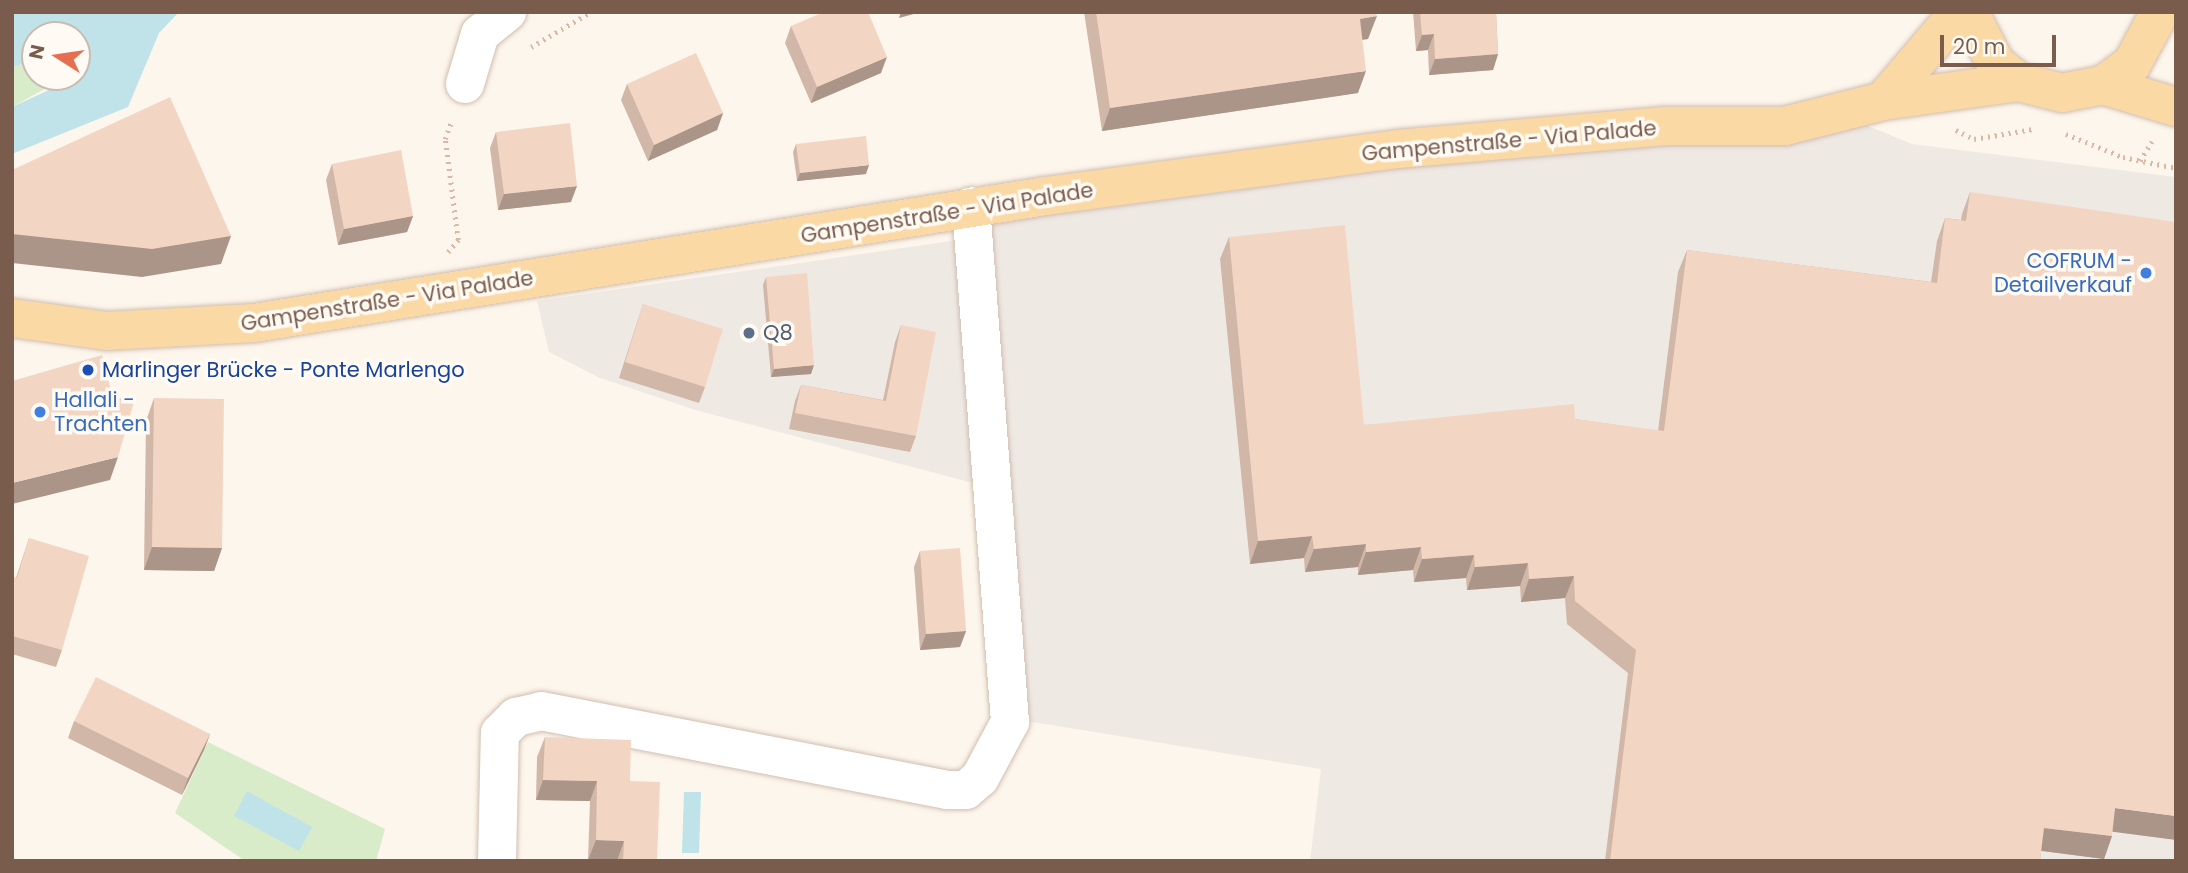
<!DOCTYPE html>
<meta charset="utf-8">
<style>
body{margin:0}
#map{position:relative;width:2188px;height:873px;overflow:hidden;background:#fdf6ec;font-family:Poppins,sans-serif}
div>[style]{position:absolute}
.industrial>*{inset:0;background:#efe9e4}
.green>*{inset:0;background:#d8ecc9}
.water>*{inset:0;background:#bfe3e8}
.path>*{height:4.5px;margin-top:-2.25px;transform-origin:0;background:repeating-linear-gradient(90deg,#d9b8a5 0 2px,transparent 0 7px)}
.roads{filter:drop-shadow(0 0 2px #d1beb0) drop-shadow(0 0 2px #d1beb0)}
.minor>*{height:38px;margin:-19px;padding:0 19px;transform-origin:19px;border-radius:19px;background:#fff}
.major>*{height:38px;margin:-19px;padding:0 19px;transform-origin:19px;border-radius:19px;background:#fbd9a5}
.wall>*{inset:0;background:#d1b7a8}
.shaded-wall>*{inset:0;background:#aa9588}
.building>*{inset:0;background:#f3d5c3}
.dots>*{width:19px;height:19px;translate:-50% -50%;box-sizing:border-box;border:4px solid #fffaf3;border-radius:50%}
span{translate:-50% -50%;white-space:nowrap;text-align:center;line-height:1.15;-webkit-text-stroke:7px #fffaf3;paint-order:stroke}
.street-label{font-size:21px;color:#7a5c4d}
.shop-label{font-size:21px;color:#366cbe}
.right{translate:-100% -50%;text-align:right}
.left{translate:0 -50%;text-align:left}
.service-label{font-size:21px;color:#4e5e75}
.transit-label{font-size:21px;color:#164399}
.frame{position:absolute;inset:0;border:14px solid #7a5c4d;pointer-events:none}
.north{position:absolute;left:21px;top:21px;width:70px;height:70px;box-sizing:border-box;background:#fffaf3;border:2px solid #cabbb1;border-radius:50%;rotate:282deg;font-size:19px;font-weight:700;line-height:28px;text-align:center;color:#7a5c4d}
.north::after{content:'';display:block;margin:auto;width:24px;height:32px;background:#e76f51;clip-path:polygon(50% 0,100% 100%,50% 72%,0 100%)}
.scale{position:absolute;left:1940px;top:35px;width:116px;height:32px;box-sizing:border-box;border:4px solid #7a5c4d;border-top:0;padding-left:9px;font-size:21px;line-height:24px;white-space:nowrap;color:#7a5c4d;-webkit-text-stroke:5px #fffaf3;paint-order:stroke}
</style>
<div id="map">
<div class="industrial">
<i style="clip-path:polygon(1841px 115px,1912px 144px,2176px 177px,2176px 861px,1310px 861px,1321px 769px,990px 715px,977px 484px,695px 410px,598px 377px,549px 352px,537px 301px,958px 240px,958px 208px)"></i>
</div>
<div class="green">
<i style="clip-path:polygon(35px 60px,35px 77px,66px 77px,12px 107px,12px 67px)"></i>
<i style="clip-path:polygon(208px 742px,385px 829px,376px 861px,245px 861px,175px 813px)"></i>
</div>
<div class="water">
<i style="clip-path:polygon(12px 12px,179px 12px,159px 33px,128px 107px,12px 154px,12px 107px,77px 77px,90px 64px,77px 35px,35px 35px,35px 60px,12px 67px)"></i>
<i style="clip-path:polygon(247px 791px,312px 827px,299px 851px,234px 816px)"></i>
<i style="clip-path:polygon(684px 792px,701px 792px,699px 853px,682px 853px)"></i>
</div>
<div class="path">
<i style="left:531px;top:47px;width:69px;rotate:-30.3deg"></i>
<i style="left:1956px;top:130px;width:20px;rotate:27deg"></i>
<i style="left:1974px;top:139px;width:60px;rotate:-9.6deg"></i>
<i style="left:2066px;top:134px;width:61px;rotate:22deg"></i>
<i style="left:2123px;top:157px;width:54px;rotate:11.7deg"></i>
<i style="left:2140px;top:161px;width:23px;rotate:-59deg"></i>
<i style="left:448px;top:252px;width:16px;rotate:-50deg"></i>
<i style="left:458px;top:240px;width:102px;rotate:-97.3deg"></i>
<i style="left:445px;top:139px;width:20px;rotate:-70deg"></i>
</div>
<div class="roads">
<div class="minor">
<i style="left:465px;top:84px;width:52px;rotate:-73.3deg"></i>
<i style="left:480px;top:34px;width:35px;rotate:-39deg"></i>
<i style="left:497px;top:861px;width:128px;rotate:-88.7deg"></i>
<i style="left:500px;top:733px;width:23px;rotate:-45deg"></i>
<i style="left:516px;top:717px;width:26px;rotate:-13deg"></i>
<i style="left:541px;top:711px;width:414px;rotate:11deg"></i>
<i style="left:947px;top:790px;width:19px"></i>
<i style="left:966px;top:790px;width:18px;rotate:-41deg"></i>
<i style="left:980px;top:778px;width:64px;rotate:-61.8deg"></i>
<i style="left:1010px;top:722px;width:517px;rotate:-94.32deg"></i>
</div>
<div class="major">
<i style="left:1969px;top:12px;width:59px;rotate:62.6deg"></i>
<i style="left:1996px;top:64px;width:29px;rotate:38deg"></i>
<i style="left:2019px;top:82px;width:44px;rotate:14.3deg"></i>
<i style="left:2062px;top:93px;width:42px;rotate:-11deg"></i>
<i style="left:2103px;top:85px;width:36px;rotate:-36deg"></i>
<i style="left:2132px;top:64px;width:59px;rotate:-61.7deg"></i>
<i style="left:2103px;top:85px;width:76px;rotate:16.8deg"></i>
<i style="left:1883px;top:101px;width:117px;rotate:-49.5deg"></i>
<i style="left:12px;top:318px;width:96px;rotate:7.8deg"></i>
<i style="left:107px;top:331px;width:147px;rotate:-3.1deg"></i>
<i style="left:254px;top:323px;width:802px;rotate:-9.11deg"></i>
<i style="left:1046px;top:196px;width:355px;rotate:-7.6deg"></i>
<i style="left:1398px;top:149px;width:269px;rotate:-4.9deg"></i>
<i style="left:1666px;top:126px;width:119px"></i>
<i style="left:1785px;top:126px;width:101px;rotate:-14.3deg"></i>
<i style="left:1883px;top:101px;width:137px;rotate:-8deg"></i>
</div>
</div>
<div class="wall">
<i style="clip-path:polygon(1084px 12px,1376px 12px,1368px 39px,1362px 40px,1358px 93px,1102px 131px)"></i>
<i style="clip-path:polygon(1413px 12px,1496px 12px,1498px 54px,1493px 70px,1429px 75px,1428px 50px,1416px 51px)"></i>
<i style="clip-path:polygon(791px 26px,881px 73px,811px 103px,785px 43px)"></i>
<i style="clip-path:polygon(627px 84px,723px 113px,717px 130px,648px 161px,621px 100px)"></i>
<i style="clip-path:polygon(496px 132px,571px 202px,498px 210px,490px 148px)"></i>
<i style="clip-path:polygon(796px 144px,866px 174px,797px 181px,793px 152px)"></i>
<i style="clip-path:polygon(332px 164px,413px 216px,407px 232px,338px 245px,326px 180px)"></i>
<i style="clip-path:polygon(1970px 192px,2112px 832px,2112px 836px,2104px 859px,2041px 851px,2040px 861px,1605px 861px,1628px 673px,1567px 624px,1565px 598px,1521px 602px,1520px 586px,1467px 590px,1466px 578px,1414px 582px,1413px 570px,1358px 575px,1358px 567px,1305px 572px,1304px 558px,1250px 564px,1220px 259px,1229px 237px,1364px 425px,1575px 419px,1658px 431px,1678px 272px,1687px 250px,1931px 282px,1937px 241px,1945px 218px,1961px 220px,1962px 214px)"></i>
<i style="clip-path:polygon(766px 277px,811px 374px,771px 377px,763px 285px)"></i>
<i style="clip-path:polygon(643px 304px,705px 387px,699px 403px,619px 378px)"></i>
<i style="clip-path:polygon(901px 325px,916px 436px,910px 452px,789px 429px,795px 401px,801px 385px,883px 400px,895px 342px)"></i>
<i style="clip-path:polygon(154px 398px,222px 548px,214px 571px,144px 570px,146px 421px)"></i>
<i style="clip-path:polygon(29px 538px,62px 650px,56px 667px,12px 654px,12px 577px,16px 578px)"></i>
<i style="clip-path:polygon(920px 551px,966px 631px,960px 647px,920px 650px,914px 567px)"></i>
<i style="clip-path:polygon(74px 721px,210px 734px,204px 750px,182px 795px,68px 738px)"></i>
<i style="clip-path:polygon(545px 737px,630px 781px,657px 861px,588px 860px,590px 801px,536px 800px,537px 757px)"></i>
</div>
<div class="shaded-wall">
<i style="clip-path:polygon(901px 12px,921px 12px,899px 18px)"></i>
<i style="clip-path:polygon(1377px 16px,1368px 39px,1351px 41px,1360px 19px)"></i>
<i style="clip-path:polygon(1434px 34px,1428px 50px,1416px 51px,1422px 35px)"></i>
<i style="clip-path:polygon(1498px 54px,1493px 70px,1429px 75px,1435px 59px)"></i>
<i style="clip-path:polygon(887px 57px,881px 73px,811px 103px,817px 87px)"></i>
<i style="clip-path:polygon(1366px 71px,1358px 93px,1102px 131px,1110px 108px)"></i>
<i style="clip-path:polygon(723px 113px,717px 130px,648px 161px,654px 145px)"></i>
<i style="clip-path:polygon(869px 165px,866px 174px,797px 181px,800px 173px)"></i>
<i style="clip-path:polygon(577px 186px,571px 202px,498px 210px,504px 194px)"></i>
<i style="clip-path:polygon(413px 216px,407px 232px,338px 245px,344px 229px)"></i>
<i style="clip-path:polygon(12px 234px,231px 236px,221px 264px,142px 277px,12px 263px)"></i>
<i style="clip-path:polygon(814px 365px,811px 374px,771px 377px,774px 369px)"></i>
<i style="clip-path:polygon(118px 457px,110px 480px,12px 504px,12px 483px)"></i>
<i style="clip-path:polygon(1312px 536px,1304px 558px,1250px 564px,1258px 541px)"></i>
<i style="clip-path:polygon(1366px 544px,1358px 567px,1305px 572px,1314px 549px)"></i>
<i style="clip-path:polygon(152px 547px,222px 548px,214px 571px,144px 570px)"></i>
<i style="clip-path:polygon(1421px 547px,1413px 570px,1358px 575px,1366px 552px)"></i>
<i style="clip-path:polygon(1474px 555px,1466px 578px,1414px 582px,1422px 559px)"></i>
<i style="clip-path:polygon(1528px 563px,1520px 586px,1467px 590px,1475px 567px)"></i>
<i style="clip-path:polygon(1574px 576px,1565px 598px,1521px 602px,1529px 579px)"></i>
<i style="clip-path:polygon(966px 631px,960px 647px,920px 650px,926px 634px)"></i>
<i style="clip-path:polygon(210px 734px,204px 750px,182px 795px,188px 778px)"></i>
<i style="clip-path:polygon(543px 780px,597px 781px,590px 801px,536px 800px)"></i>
<i style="clip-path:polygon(2115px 808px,2176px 816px,2176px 840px,2107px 831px)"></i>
<i style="clip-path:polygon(2044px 828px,2112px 836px,2104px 859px,2036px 850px)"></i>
<i style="clip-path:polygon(596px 840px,624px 841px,617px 861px,588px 860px)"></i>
</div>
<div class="building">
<i style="clip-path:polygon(824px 12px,868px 12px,887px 57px,817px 87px,791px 26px)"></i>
<i style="clip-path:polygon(1096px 12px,1376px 12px,1377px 16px,1360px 19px,1366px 71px,1110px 108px)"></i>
<i style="clip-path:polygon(1420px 12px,1496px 12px,1498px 54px,1435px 59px,1434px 34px,1422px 35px)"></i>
<i style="clip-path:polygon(696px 53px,723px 113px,654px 145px,627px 84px)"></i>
<i style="clip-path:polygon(170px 97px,231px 236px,152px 249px,12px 234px,12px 170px)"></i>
<i style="clip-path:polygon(570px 123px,577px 186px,504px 194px,496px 132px)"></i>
<i style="clip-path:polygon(866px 136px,869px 165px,800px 173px,796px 144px)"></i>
<i style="clip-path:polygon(401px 150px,413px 216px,344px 229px,332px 164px)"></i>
<i style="clip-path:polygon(1970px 192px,2176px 222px,2176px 780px,2174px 780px,2176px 781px,2176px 816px,2115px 808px,2112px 836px,2044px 828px,2040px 861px,1610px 861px,1636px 650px,1575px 601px,1574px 576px,1529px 579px,1528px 563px,1475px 567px,1474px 555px,1422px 559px,1421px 547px,1366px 552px,1366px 544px,1314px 549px,1312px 536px,1258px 541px,1229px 237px,1345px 225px,1364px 425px,1574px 404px,1575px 419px,1664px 431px,1687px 250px,1937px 283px,1945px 218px,1966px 221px)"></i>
<i style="clip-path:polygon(807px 273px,814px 365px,774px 369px,766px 277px)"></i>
<i style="clip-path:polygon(643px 304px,723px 329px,705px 387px,625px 362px)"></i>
<i style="clip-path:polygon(901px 325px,936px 332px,916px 436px,795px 413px,801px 385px,886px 401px)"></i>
<i style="clip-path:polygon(102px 355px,113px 398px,135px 398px,118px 457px,12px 483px,12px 381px)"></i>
<i style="clip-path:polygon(154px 398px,224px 399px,222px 548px,152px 547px)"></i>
<i style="clip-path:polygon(29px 538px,89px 556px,62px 650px,12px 636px,12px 577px,17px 578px)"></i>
<i style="clip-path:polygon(960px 548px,966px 631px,926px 634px,920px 551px)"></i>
<i style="clip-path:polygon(96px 677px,210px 734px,188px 778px,74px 721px)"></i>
<i style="clip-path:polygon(545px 737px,631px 740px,630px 781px,660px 782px,657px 861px,623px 861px,624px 841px,596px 840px,597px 781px,543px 780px)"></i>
</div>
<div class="dots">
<i style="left:2146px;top:273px;background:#3f7fe0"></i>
<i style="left:749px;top:333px;background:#5c6f8a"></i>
<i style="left:88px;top:370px;background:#1a4fb4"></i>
<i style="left:40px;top:412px;background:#3f7fe0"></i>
</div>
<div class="street-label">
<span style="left:1509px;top:141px;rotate:-5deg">Gampenstraße - Via Palade</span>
<span style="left:947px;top:213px;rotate:-9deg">Gampenstraße - Via Palade</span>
<span style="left:387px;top:301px;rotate:-9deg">Gampenstraße - Via Palade</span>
</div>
<div class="shop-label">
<span class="right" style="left:2132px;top:273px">COFRUM -<br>Detailverkauf</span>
<span class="left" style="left:54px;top:412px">Hallali -<br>Trachten</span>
</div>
<div class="service-label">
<span class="left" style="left:763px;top:333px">Q8</span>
</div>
<div class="transit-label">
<span class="left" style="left:102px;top:370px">Marlinger Brücke - Ponte Marlengo</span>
</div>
<div class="frame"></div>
<div class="north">N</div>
<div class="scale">20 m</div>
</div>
